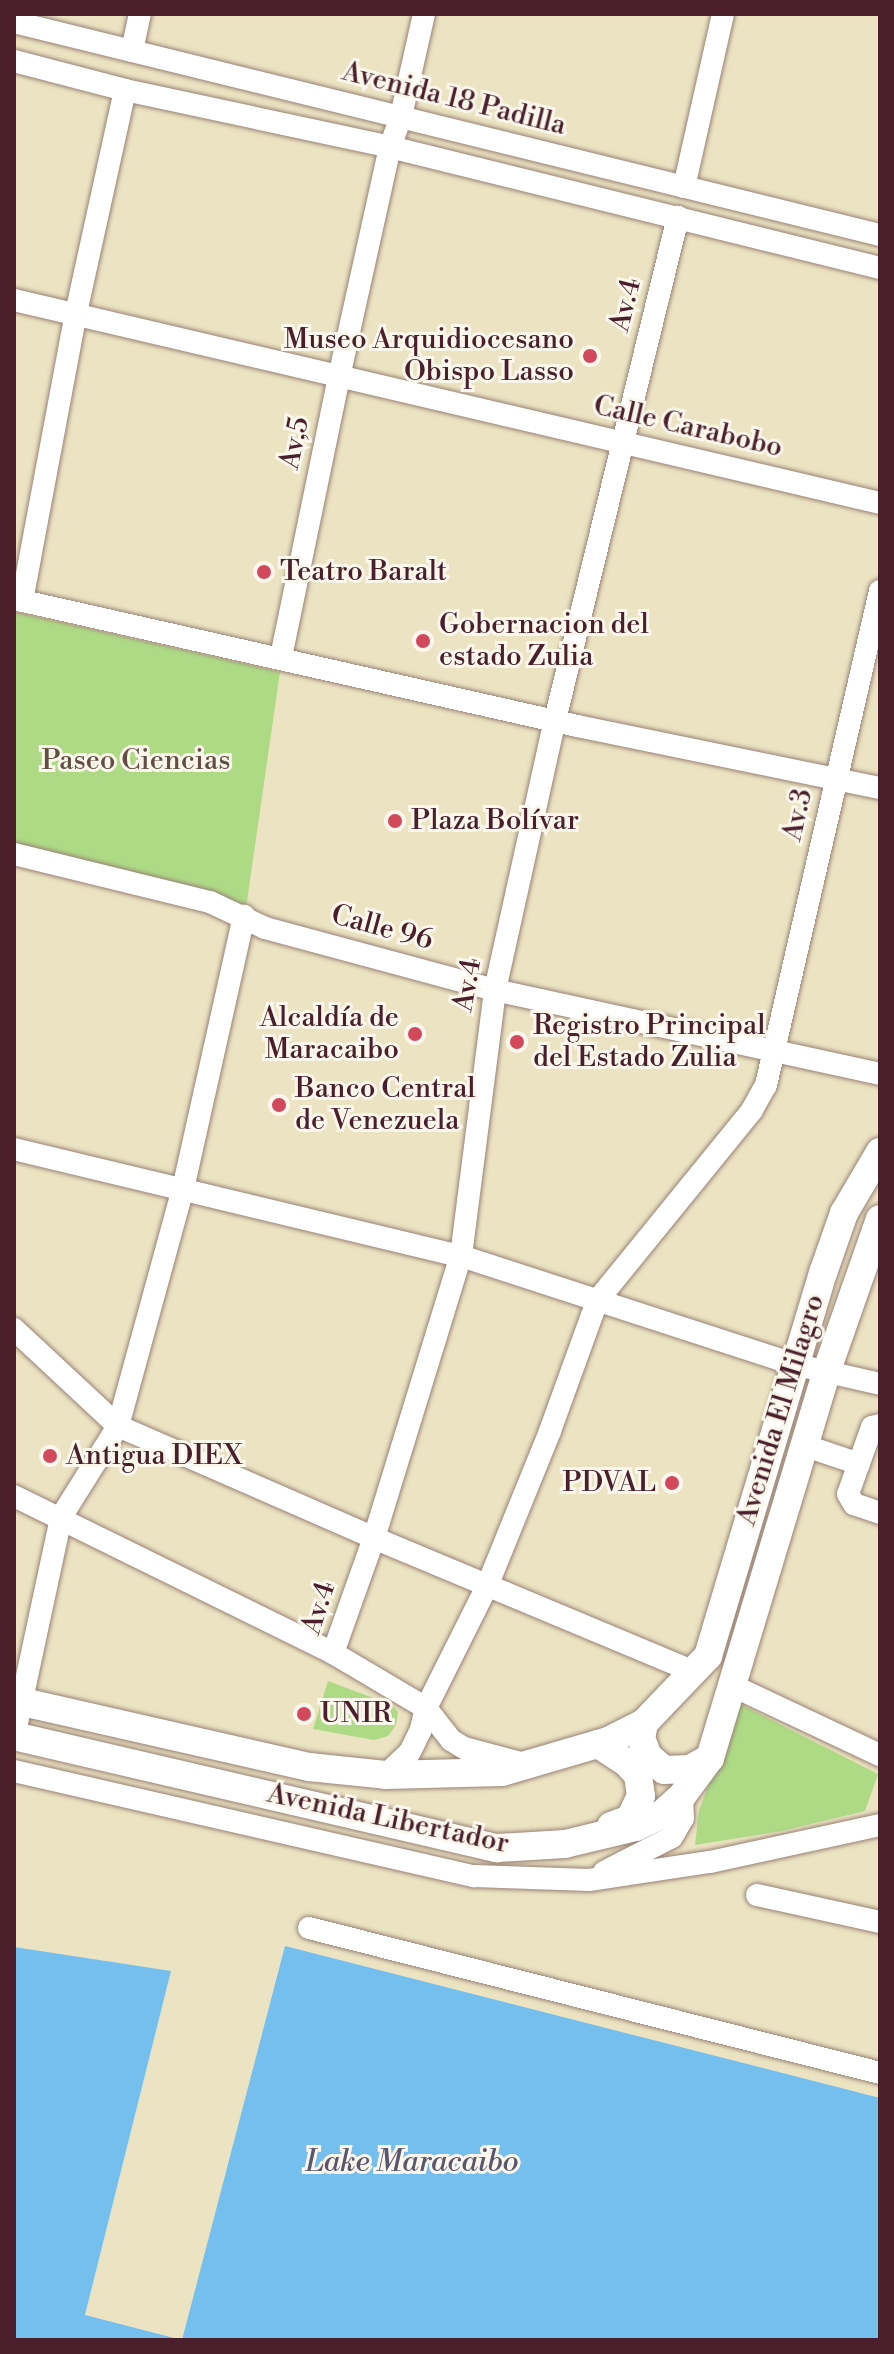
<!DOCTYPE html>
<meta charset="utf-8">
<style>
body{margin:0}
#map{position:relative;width:894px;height:2354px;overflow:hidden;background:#ebe3c2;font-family:"Libre Bodoni",serif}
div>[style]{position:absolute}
.green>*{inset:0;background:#aeda86}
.water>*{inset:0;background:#74bfed}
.roads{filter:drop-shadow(0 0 2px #9a8176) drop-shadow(0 0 2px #9a8176)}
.minor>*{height:22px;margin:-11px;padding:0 11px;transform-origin:11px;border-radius:11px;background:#fff}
.major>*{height:28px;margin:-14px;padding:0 14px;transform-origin:14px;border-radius:14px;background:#fff}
.dots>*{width:22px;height:22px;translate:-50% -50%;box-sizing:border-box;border:4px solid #fbf7ec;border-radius:50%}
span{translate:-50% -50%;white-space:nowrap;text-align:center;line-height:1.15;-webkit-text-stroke:6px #fbf7ec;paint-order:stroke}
.street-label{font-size:28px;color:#4a1f2b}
.poi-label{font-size:28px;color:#4a1f2b}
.right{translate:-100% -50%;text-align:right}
.left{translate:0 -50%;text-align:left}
.park-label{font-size:28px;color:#634e42}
.water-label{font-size:30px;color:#59576f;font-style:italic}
.frame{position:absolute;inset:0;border:16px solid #4a1f2b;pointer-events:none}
</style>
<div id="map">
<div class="green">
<i style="clip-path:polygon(14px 612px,280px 672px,246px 908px,14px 855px)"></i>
<i style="clip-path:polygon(328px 1681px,392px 1705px,398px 1712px,396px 1725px,388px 1736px,374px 1740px,313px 1729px)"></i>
<i style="clip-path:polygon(740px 1704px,878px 1774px,865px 1811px,782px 1831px,695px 1845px,699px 1810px)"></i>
</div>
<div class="water">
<i style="clip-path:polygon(285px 1946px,880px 2098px,880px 2340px,14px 2340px,14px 1947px,171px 1971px,85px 2315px,182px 2340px)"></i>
</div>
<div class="roads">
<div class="minor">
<i style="left:14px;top:22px;width:892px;rotate:13.82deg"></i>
<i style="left:132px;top:51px;width:38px;rotate:-78deg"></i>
<i style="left:14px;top:61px;width:115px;rotate:14.6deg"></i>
<i style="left:125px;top:90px;width:271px;rotate:12.1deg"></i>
<i style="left:390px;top:147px;width:505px;rotate:13.87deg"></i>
<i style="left:684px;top:187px;width:177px;rotate:-77.3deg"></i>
<i style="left:14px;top:300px;width:889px;rotate:13.19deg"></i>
<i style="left:14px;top:599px;width:577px;rotate:12.71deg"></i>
<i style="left:577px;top:726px;width:309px;rotate:11.6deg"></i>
<i style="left:22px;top:601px;width:293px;rotate:-79.4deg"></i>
<i style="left:76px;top:313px;width:228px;rotate:-77.6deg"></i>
<i style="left:281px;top:657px;width:286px;rotate:-78.3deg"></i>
<i style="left:339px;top:377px;width:236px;rotate:-77.5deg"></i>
<i style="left:390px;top:147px;width:33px;rotate:-70deg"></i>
<i style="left:401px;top:116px;width:105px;rotate:-77.3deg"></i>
<i style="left:14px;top:854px;width:202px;rotate:13.8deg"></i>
<i style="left:210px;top:902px;width:61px;rotate:25.3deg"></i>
<i style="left:265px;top:928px;width:238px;rotate:15.1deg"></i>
<i style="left:495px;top:990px;width:394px;rotate:12.3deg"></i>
<i style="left:14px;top:1149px;width:460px;rotate:13.5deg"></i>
<i style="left:461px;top:1256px;width:349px;rotate:18deg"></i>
<i style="left:793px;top:1364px;width:89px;rotate:12.9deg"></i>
<i style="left:14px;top:1329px;width:142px;rotate:43deg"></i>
<i style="left:118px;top:1426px;width:279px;rotate:23.6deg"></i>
<i style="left:374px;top:1538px;width:347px;rotate:22.7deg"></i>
<i style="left:880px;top:1425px;width:8px;rotate:166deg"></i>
<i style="left:872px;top:1427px;width:71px;rotate:109.7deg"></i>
<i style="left:848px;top:1494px;width:12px;rotate:59deg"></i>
<i style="left:854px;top:1504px;width:28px;rotate:19deg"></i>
<i style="left:803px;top:1445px;width:59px;rotate:18.7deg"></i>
<i style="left:14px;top:1496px;width:356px;rotate:26.2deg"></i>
<i style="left:333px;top:1653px;width:108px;rotate:30.6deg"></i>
<i style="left:426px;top:1708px;width:41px;rotate:52deg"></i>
<i style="left:451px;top:1740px;width:15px;rotate:32deg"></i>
<i style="left:464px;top:1748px;width:66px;rotate:14.9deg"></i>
<i style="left:333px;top:1653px;width:122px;rotate:-70.4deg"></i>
<i style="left:374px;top:1538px;width:295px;rotate:-72.9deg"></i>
<i style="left:461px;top:1256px;width:268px;rotate:-82.7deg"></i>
<i style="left:495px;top:990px;width:277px;rotate:-77.5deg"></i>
<i style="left:555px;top:720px;width:518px;rotate:-76.26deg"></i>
<i style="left:731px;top:1685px;width:165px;rotate:25.2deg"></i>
<i style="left:14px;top:1737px;width:225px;rotate:-77.9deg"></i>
<i style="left:61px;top:1517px;width:107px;rotate:-57.9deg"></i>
<i style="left:118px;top:1426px;width:246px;rotate:-74.7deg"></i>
<i style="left:183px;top:1189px;width:280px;rotate:-77.4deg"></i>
<i style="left:14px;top:1771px;width:472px;rotate:12.9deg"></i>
<i style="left:474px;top:1876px;width:115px;rotate:2deg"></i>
<i style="left:589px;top:1880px;width:122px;rotate:-8.5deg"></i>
<i style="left:710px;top:1862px;width:174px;rotate:-12.3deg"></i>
<i style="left:386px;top:1775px;width:33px;rotate:-44deg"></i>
<i style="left:410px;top:1752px;width:25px;rotate:-64deg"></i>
<i style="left:421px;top:1729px;width:22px;rotate:-77deg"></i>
<i style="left:426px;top:1708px;width:139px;rotate:-63.4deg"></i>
<i style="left:488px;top:1584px;width:165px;rotate:-67.9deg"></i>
<i style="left:550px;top:1431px;width:138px;rotate:-70.1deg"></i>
<i style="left:597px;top:1301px;width:246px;rotate:-50.9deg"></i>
<i style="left:752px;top:1110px;width:29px;rotate:-61deg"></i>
<i style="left:766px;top:1085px;width:507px;rotate:-77.01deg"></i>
<i style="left:604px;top:1872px;width:76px;rotate:-27.2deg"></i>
<i style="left:672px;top:1837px;width:22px;rotate:-60deg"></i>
<i style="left:683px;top:1818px;width:22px;rotate:-93deg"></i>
<i style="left:757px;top:1895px;width:126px;rotate:12.4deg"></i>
<i style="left:309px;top:1928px;width:589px;rotate:14.25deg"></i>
</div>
<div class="major">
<i style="left:14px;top:1700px;width:303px;rotate:12.8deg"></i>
<i style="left:309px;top:1767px;width:77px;rotate:5.9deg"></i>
<i style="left:386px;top:1775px;width:116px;rotate:-1.5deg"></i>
<i style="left:502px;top:1772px;width:110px;rotate:-16.3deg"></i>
<i style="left:608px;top:1741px;width:40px;rotate:-26.6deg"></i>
<i style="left:644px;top:1723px;width:93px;rotate:-46.3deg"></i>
<i style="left:708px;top:1656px;width:400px;rotate:-73.3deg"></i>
<i style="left:823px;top:1273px;width:64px;rotate:-70.7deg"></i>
<i style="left:844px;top:1213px;width:71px;rotate:-59.5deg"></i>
<i style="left:644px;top:1723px;width:15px;rotate:101deg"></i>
<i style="left:641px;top:1738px;width:19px;rotate:69deg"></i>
<i style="left:648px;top:1756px;width:21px;rotate:41deg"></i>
<i style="left:664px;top:1770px;width:26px;rotate:-2deg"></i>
<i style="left:690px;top:1769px;width:23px;rotate:-29deg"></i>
<i style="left:14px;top:1736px;width:496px;rotate:13.1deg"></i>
<i style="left:497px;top:1848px;width:68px;rotate:-3.4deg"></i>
<i style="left:565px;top:1844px;width:73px;rotate:-13.5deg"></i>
<i style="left:636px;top:1827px;width:28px;rotate:-26deg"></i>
<i style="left:661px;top:1815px;width:28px;rotate:-42deg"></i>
<i style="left:682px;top:1796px;width:47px;rotate:-53.6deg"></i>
<i style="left:710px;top:1758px;width:402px;rotate:-73.2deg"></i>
<i style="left:826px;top:1373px;width:163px;rotate:-70.7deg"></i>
<i style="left:598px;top:1744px;width:33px;rotate:33deg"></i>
<i style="left:626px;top:1762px;width:18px;rotate:47deg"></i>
<i style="left:638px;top:1775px;width:21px;rotate:82deg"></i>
<i style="left:641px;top:1796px;width:25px;rotate:116deg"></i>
<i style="left:630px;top:1819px;width:20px;rotate:160deg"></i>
</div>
</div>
<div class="dots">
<i style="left:590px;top:356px;background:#d1495b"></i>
<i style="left:264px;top:572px;background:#d1495b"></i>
<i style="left:423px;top:641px;background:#d1495b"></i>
<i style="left:395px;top:821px;background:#d1495b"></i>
<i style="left:415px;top:1034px;background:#d1495b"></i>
<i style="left:517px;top:1042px;background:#d1495b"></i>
<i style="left:279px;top:1105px;background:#d1495b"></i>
<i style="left:50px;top:1456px;background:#d1495b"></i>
<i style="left:672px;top:1483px;background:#d1495b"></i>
<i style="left:304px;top:1714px;background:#d1495b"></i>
</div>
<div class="street-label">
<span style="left:454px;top:99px;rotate:14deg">Avenida 18 Padilla</span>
<span style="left:626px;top:305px;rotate:-76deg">Av.4</span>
<span style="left:688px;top:427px;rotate:13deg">Calle Carabobo</span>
<span style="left:295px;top:443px;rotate:-78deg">Av,5</span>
<span style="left:798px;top:815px;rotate:-77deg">Av.3</span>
<span style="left:382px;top:928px;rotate:15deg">Calle 96</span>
<span style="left:468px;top:985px;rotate:-80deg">Av.4</span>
<span style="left:781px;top:1410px;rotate:-73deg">Avenida El Milagro</span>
<span style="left:319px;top:1608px;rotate:-72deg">Av.4</span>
<span style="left:388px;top:1819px;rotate:12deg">Avenida Libertador</span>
</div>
<div class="poi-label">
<span class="right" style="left:574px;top:356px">Museo Arquidiocesano<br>Obispo Lasso</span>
<span class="left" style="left:280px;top:572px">Teatro Baralt</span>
<span class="left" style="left:439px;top:641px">Gobernacion del<br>estado Zulia</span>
<span class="left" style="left:411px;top:821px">Plaza Bolívar</span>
<span class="right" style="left:399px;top:1034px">Alcaldía de<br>Maracaibo</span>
<span class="left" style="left:533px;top:1042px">Registro Principal<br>del Estado Zulia</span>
<span class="left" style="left:295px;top:1105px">Banco Central<br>de Venezuela</span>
<span class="left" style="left:66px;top:1456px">Antigua DIEX</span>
<span class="right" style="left:656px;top:1483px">PDVAL</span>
<span class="left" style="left:320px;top:1714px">UNIR</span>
</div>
<div class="park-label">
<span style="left:136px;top:761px">Paseo Ciencias</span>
</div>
<div class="water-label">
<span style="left:412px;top:2162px">Lake Maracaibo</span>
</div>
<div class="frame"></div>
</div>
